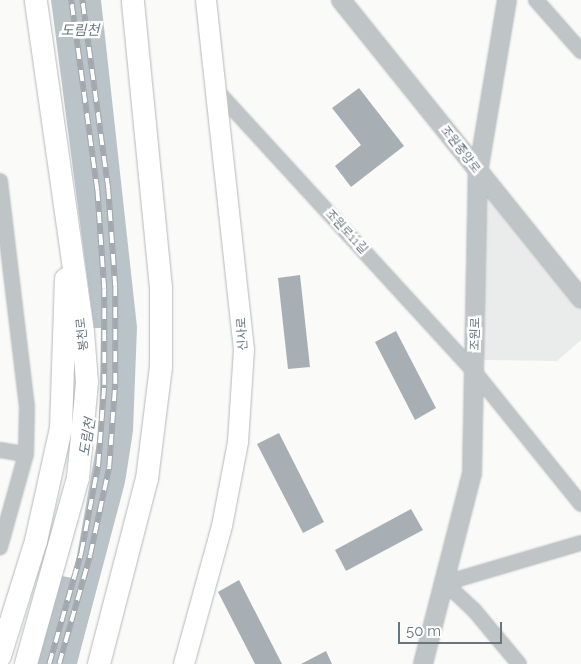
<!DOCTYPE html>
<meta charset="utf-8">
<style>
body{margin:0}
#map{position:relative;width:581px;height:664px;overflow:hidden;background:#fafaf8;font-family:Raleway,"Noto Sans KR",sans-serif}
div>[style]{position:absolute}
.built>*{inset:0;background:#eaeceb}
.water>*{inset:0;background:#bac4c8}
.pier>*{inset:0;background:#fafaf8}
.building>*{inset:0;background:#a7afb4}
.roads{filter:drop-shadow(0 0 1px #b4b9bd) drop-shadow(0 0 1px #b4b9bd)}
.minor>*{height:14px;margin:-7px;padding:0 7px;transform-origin:7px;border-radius:7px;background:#bfc4c7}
.tertiary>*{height:18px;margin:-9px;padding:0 9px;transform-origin:9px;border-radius:9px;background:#bfc4c7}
.secondary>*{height:20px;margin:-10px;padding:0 10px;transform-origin:10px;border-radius:10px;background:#fff}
.primary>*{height:22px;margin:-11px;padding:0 11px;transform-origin:11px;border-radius:11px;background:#fff}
.rail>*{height:5.5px;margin-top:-2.75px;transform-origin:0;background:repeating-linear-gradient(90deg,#fff 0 11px,#a2a8ad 0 22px);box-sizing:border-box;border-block:1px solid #a2a8ad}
span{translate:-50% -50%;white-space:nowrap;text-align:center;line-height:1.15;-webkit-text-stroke:5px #fff;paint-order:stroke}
.street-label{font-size:12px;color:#67757f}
.water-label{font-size:14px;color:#677980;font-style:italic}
.scale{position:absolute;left:398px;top:622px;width:104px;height:22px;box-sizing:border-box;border:2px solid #67757f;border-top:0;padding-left:6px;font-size:15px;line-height:18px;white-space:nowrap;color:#67757f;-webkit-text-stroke:4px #fff;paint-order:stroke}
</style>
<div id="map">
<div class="built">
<i style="clip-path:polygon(481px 183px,581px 307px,581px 340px,557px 361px,482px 360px)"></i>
</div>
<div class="water">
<i style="clip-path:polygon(51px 0,101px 0,137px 327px,133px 431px,124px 489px,77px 664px,35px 664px,94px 331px)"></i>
</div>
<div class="pier">
<i style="clip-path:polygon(59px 77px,94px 328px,101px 328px,99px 431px,73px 578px,61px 576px,72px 531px,92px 331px)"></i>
<i style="clip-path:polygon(132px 456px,115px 541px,77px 664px)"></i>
</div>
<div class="building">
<i style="clip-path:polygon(359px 88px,404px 146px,351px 187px,335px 166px,361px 145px,332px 108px)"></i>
<i style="clip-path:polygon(300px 275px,310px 367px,288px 369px,278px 278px)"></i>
<i style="clip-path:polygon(396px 331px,436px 408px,415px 420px,375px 342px)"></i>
<i style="clip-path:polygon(279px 433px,324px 522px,303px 533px,257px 444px)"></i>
<i style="clip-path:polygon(411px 509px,423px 530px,346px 571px,335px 550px)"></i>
<i style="clip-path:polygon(239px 580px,282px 664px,255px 664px,218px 592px)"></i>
<i style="clip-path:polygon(326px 651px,332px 664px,301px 664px)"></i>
</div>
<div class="roads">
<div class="minor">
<i style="left:536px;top:0;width:68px;rotate:48.6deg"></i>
<i style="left:216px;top:90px;width:385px;rotate:47.5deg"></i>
<i style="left:476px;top:374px;width:167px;rotate:51.1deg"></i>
<i style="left:0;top:181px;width:227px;rotate:83.2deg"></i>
<i style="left:27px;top:406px;width:48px;rotate:91.2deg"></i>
<i style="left:26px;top:454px;width:97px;rotate:105.6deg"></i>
<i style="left:0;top:450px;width:26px;rotate:9deg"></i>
<i style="left:445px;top:583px;width:142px;rotate:-16.4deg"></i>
<i style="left:445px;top:583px;width:40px;rotate:43deg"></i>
<i style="left:474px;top:610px;width:70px;rotate:50.2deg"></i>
</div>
<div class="tertiary">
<i style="left:341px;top:0;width:383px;rotate:51.2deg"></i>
<i style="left:423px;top:664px;width:197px;rotate:-75.6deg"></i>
<i style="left:472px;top:473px;width:300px;rotate:-88.9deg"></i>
<i style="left:478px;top:173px;width:175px;rotate:-80.5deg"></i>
</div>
<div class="secondary">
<i style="left:184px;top:664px;width:143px;rotate:-74.6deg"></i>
<i style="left:222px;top:526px;width:86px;rotate:-79.2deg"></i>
<i style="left:238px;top:442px;width:92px;rotate:-86.3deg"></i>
<i style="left:244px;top:350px;width:352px;rotate:-96.2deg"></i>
</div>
<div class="primary">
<i style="left:0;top:656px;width:121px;rotate:-72.6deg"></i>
<i style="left:36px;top:541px;width:116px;rotate:-77.5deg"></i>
<i style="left:61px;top:428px;width:149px;rotate:-88.1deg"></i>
<i style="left:26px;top:664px;width:193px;rotate:-74.4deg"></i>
<i style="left:78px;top:478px;width:96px;rotate:-84.6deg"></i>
<i style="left:87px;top:382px;width:50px;rotate:-94.6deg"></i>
<i style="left:83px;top:332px;width:335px;rotate:-98.1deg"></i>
<i style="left:99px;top:664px;width:191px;rotate:-75.5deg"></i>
<i style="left:147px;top:479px;width:113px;rotate:-82.9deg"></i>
<i style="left:161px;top:367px;width:79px;rotate:-90deg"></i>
<i style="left:161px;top:288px;width:289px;rotate:-95.6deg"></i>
</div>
</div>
<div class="rail">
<i style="left:49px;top:664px;width:116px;rotate:-73.9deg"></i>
<i style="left:81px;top:553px;width:90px;rotate:-79.1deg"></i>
<i style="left:98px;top:465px;width:80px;rotate:-85.7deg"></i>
<i style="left:104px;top:385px;width:96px;rotate:-90deg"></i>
<i style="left:104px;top:289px;width:99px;rotate:-94deg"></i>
<i style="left:97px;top:190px;width:192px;rotate:-97.8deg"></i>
<i style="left:59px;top:664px;width:113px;rotate:-74.1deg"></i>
<i style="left:90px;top:555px;width:90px;rotate:-77.8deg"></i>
<i style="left:109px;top:467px;width:83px;rotate:-85.9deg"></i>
<i style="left:115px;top:384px;width:97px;rotate:-90deg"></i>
<i style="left:115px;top:287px;width:98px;rotate:-94.1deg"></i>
<i style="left:108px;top:189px;width:191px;rotate:-97.8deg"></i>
</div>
<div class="street-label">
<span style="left:460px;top:150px;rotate:52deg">조원중앙로</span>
<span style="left:346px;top:232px;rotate:47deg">조원로11길</span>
<span style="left:83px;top:334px;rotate:-96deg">봉천로</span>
<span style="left:243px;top:334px;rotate:-93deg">신사로</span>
<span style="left:476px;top:334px;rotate:-89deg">조원로</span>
</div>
<div class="water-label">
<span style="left:80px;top:30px">도림천</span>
<span style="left:87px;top:437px;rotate:-81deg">도림천</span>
</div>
<div class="scale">50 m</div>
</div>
